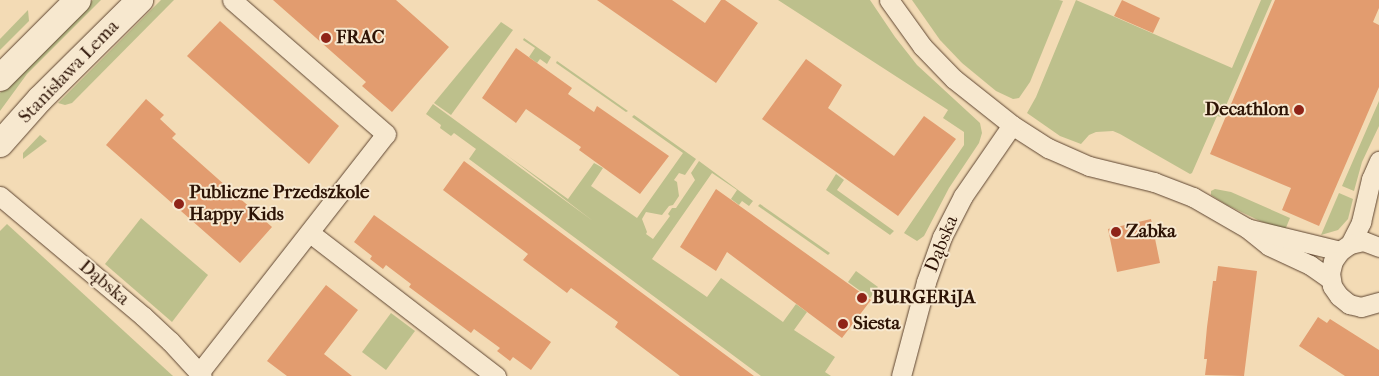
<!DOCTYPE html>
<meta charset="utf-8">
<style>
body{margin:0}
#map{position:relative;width:1379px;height:376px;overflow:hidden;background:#f3dbb5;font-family:"IM FELL French Canon",serif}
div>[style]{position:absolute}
.green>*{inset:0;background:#bdc08c}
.building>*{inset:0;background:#e29c6f}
.roads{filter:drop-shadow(0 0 1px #5e4531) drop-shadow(0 0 1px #5e4531)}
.street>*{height:19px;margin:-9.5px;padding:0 9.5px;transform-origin:9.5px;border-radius:9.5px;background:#f7e8cf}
.secondary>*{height:26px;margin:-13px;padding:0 13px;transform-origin:13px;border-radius:13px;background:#f7e8cf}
.dots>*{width:14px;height:14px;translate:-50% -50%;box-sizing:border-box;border:2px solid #f7e8cf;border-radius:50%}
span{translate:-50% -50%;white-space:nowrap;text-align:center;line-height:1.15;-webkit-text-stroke:4px #f7e8cf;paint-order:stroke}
.poi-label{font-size:19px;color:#2d1305;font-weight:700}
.left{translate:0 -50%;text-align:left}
.right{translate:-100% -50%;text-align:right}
.street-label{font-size:19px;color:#2d1305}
</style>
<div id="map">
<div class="green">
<i style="clip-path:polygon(93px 0,101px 0,27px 74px,0 111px,0 93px)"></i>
<i style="clip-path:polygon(161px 0,174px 0,72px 103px,65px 105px,58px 103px)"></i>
<i style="clip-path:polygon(778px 0,870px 0,895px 37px,917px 65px,980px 123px,982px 133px,979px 143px,949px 188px,924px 236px,917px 241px,904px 233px,964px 145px,964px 132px,943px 118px,948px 110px)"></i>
<i style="clip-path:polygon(912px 0,1059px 0,1063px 1px,1030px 82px,1019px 98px,1013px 99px,996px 91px,962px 63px,940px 40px)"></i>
<i style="clip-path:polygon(1076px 0,1232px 68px,1261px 0,1272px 0,1221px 117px,1217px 116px,1192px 173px,1190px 174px,1120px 134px,1113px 131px,1096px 132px,1089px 135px,1081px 144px,1060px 136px,1027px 113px,1036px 97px)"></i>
<i style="clip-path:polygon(28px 10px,29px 21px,0 50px,0 39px)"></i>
<i style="clip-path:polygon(501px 22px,513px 30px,451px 115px,434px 103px)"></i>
<i style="clip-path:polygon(524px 38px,551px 57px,547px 64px,540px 59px,537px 63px,529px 57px,535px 48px,523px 40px)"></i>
<i style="clip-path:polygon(557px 61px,628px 111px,626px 112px,556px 63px)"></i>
<i style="clip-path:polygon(1379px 101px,1379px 126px,1362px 162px,1354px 191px,1342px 186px)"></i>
<i style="clip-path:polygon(433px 104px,593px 221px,504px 153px,568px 199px,594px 163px,603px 168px,591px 186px,637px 218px,683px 153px,632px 117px,634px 115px,696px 159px,685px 175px,679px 173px,674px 180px,677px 182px,679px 196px,673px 205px,669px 206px,662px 215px,646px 212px,642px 219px,647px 232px,646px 234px,653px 239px,670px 216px,668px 214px,672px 208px,676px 208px,695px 180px,691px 173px,699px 161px,753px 201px,749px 206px,742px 201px,739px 205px,731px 199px,737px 190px,712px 173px,652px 259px,707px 297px,721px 278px,783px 322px,796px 304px,807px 312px,794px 330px,835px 357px,825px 372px,831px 376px,761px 376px,469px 159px,476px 149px,454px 133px,451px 136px,440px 128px,441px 125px,426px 114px)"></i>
<i style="clip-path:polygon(40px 135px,47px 141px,23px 159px,23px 153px)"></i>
<i style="clip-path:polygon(836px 174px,844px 180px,837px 190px,894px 231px,890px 235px,826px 190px)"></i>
<i style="clip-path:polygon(1215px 189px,1231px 192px,1290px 218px,1285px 230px,1260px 221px,1227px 205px,1211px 195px,1211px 191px)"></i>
<i style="clip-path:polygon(1339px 193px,1353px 199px,1348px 219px,1338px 230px,1321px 235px)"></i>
<i style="clip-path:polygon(760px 204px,830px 253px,828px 255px,758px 206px)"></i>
<i style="clip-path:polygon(141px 218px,208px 275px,172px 322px,105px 264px)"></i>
<i style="clip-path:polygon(7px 224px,173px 376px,0 376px,0 231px)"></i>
<i style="clip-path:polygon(856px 271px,878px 287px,870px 298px,848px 282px)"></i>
<i style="clip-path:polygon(391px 313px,415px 331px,386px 370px,362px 352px)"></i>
</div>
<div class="building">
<i style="clip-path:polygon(273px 0,396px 0,449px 47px,392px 112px,362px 86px,366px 82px)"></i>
<i style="clip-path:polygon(597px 0,672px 0,705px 23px,721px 0,725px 0,758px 23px,716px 83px)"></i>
<i style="clip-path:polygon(1122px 0,1160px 18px,1153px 33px,1114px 16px)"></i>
<i style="clip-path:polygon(1275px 0,1379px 0,1379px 8px,1373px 22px,1379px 25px,1379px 87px,1319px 226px,1282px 210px,1291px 188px,1210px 154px)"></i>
<i style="clip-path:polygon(220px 21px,339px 126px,309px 164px,187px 56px)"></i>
<i style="clip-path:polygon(516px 48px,572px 88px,568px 94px,594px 112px,597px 106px,669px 156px,640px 194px,579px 150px,581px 147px,526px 109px,516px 123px,482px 98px)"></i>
<i style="clip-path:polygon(806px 59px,842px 85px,828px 108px,894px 156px,924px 116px,956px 139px,898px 216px,762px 119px)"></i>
<i style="clip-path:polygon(146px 99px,164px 115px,160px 119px,176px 134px,172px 138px,272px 227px,240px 263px,106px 145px)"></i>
<i style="clip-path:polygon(464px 161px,754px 376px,680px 376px,615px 327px,618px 322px,571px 288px,567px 293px,523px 260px,528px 254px,443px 190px)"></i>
<i style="clip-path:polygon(716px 189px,871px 300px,842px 338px,727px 252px,716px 271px,680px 247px)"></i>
<i style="clip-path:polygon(374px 215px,551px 342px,531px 370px,513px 357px,510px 361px,497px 351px,500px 348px,474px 329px,471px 333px,409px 287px,411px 284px,386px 265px,383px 269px,370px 259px,372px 256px,354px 242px)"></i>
<i style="clip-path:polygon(1151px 219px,1160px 263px,1117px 272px,1108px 229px)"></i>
<i style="clip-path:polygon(1218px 266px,1257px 271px,1244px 376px,1205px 375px,1207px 359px,1204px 359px,1207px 327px,1213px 281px,1216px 281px)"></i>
<i style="clip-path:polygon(326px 285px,358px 310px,324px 354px,352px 376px,287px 376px,267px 361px)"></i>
<i style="clip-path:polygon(1318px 317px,1327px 323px,1330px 319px,1379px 350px,1379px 376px,1345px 376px,1299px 346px)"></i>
</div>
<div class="roads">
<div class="street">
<i style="left:889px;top:0;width:57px;rotate:54.3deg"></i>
<i style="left:922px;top:46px;width:46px;rotate:45.9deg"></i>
<i style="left:954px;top:79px;width:74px;rotate:38.4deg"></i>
<i style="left:1012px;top:125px;width:43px;rotate:32.6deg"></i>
<i style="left:1048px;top:148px;width:45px;rotate:23.7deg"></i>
<i style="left:1089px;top:166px;width:67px;rotate:13.8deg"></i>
<i style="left:1154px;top:182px;width:42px;rotate:21deg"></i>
<i style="left:1193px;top:197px;width:62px;rotate:29.9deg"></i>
<i style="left:1247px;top:228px;width:28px;rotate:39deg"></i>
<i style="left:1269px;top:246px;width:45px;rotate:24.9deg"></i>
<i style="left:1310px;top:265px;width:24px;rotate:35deg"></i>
<i style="left:0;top:196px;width:187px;rotate:40deg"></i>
<i style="left:143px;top:316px;width:37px;rotate:43deg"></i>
<i style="left:170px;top:341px;width:47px;rotate:47.6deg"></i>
<i style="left:1250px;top:229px;width:93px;rotate:13.7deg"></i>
<i style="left:310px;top:233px;width:235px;rotate:37.6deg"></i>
<i style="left:1350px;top:244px;width:25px;rotate:-63deg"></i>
<i style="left:1361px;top:222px;width:44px;rotate:-76.9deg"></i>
<i style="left:1371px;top:179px;width:20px;rotate:-66deg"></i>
<i style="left:1379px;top:247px;width:17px;rotate:-159deg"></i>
<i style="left:1363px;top:241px;width:13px;rotate:167deg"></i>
<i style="left:1350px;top:244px;width:12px;rotate:145deg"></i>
<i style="left:1340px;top:251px;width:12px;rotate:125deg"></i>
<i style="left:1333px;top:261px;width:12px;rotate:104deg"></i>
<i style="left:1330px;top:273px;width:13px;rotate:81deg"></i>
<i style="left:1332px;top:286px;width:12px;rotate:55deg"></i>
<i style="left:1339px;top:296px;width:13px;rotate:39deg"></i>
<i style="left:1349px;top:304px;width:12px;rotate:14deg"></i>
<i style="left:1361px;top:307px;width:19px;rotate:-16deg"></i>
<i style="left:199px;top:373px;width:303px;rotate:-52deg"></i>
<i style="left:386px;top:134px;width:204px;rotate:-139deg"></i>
<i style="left:901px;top:376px;width:97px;rotate:-75.1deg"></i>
<i style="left:926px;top:282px;width:48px;rotate:-70.4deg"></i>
<i style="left:942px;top:237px;width:46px;rotate:-62.9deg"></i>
<i style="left:963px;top:196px;width:86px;rotate:-55.4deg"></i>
</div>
<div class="secondary">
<i style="left:0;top:78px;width:110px;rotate:-45deg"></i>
<i style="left:0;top:144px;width:60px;rotate:-48.4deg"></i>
<i style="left:40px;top:99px;width:141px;rotate:-44.7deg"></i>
</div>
</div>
<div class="dots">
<i style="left:326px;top:38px;background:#8f2418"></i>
<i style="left:1299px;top:110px;background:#8f2418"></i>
<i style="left:179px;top:204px;background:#8f2418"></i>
<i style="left:1116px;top:232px;background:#8f2418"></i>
<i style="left:862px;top:298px;background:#8f2418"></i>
<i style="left:843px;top:324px;background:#8f2418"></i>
</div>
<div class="poi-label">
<span class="left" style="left:336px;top:38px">FRAC</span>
<span class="right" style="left:1289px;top:110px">Decathlon</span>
<span class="left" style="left:189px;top:204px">Publiczne Przedszkole<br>Happy Kids</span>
<span class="left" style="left:1126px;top:232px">Zabka</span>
<span class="left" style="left:872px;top:298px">BURGERiJA</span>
<span class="left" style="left:853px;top:324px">Siesta</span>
</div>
<div class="street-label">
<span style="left:69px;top:72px;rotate:-46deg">Stanisława Lema</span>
<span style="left:942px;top:244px;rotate:-68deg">Dąbska</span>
<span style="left:104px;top:283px;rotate:40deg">Dąbska</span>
</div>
</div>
